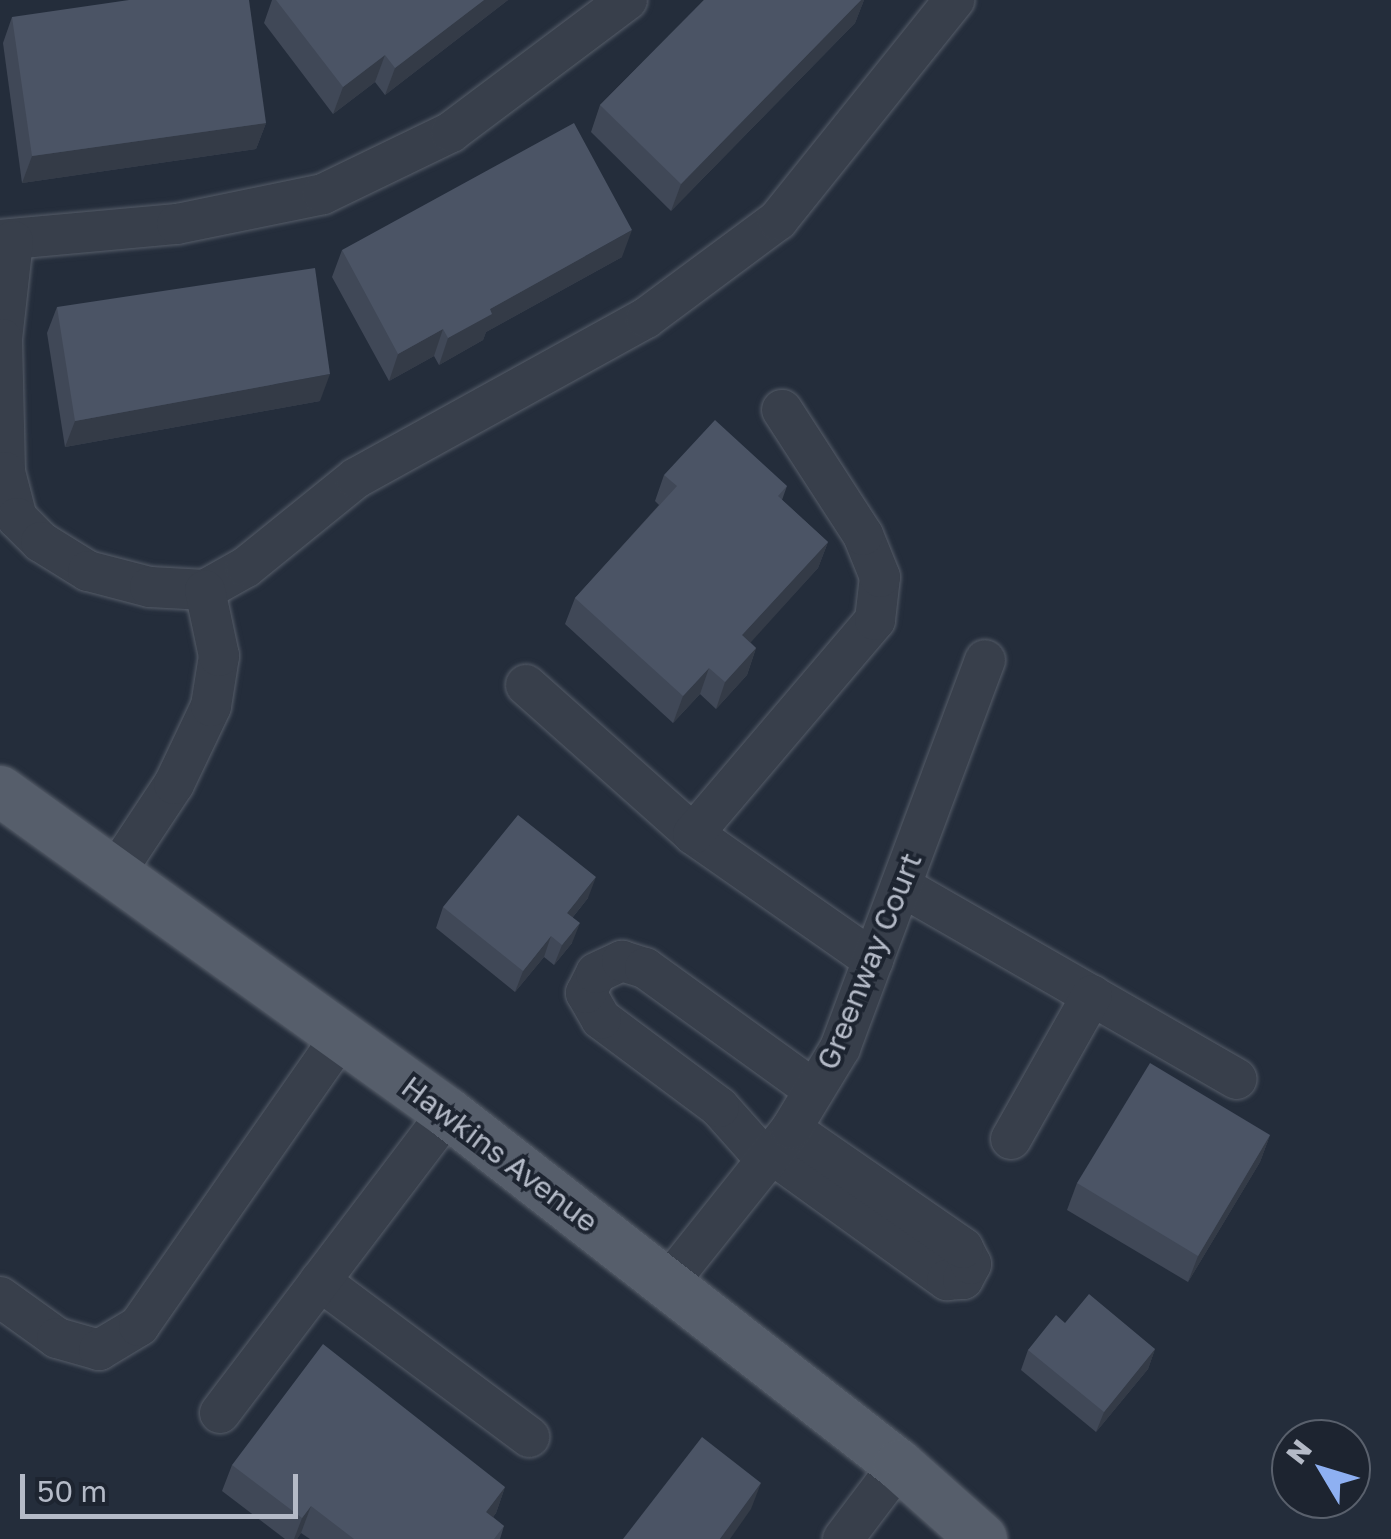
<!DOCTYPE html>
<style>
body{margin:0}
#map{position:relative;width:1391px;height:1539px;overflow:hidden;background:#242d3b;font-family:"Golos Text",sans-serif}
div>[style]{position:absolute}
.roads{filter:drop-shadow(0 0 2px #565d69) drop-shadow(0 0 2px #565d69)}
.minor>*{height:40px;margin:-20px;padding:0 20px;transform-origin:20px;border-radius:20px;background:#383f4b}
.major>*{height:50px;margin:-25px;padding:0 25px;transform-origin:25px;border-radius:25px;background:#565e6b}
.wall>*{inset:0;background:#404857}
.shaded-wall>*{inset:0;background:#343b47}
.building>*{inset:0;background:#4b5465}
span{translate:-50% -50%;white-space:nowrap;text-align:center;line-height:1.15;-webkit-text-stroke:8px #1d2430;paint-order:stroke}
.street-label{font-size:30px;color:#b4bac7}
.north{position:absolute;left:1271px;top:1419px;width:100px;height:100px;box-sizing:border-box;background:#1d2430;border:2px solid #59606c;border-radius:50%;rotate:308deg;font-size:28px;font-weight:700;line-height:40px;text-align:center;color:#b4bac7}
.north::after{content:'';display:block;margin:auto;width:35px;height:45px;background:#8eb0f2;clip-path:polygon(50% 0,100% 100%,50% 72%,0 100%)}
.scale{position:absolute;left:20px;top:1474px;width:278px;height:45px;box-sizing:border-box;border:5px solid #b4bac7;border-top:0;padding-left:12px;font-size:30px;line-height:35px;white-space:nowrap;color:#b4bac7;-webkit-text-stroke:8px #1d2430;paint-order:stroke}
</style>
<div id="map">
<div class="roads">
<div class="minor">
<i style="left:0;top:240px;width:178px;rotate:-5.2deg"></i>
<i style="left:177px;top:224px;width:149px;rotate:-11.6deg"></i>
<i style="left:323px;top:194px;width:142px;rotate:-25.8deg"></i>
<i style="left:451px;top:132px;width:220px;rotate:-36.9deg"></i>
<i style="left:13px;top:241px;width:99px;rotate:96.4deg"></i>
<i style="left:2px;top:339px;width:133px;rotate:88.7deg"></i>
<i style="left:5px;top:472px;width:48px;rotate:75.4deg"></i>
<i style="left:17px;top:518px;width:34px;rotate:45deg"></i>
<i style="left:41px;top:542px;width:55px;rotate:31.7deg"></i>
<i style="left:88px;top:571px;width:64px;rotate:14.5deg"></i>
<i style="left:150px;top:587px;width:55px;rotate:3.1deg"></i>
<i style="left:205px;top:590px;width:47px;rotate:-29.3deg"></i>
<i style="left:246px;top:567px;width:141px;rotate:-39deg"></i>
<i style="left:356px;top:478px;width:331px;rotate:-28.9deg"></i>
<i style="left:646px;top:318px;width:164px;rotate:-36.6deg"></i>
<i style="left:778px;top:220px;width:282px;rotate:-51.3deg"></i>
<i style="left:526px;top:685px;width:224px;rotate:41.7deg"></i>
<i style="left:693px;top:834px;width:220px;rotate:35deg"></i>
<i style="left:693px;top:834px;width:281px;rotate:-49.6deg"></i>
<i style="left:875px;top:620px;width:43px;rotate:-83.4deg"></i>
<i style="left:880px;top:577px;width:45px;rotate:-112deg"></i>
<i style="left:863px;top:535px;width:149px;rotate:-122.9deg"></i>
<i style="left:115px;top:873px;width:107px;rotate:-56.5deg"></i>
<i style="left:174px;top:784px;width:86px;rotate:-64.6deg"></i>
<i style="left:211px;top:706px;width:51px;rotate:-80.9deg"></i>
<i style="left:219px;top:656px;width:67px;rotate:-102deg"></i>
<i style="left:901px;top:886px;width:387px;rotate:29.9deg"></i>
<i style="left:1011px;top:1139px;width:165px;rotate:-60.6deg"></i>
<i style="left:772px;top:1154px;width:216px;rotate:35.8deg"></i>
<i style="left:947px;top:1280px;width:16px;rotate:-4deg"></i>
<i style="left:963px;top:1279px;width:17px;rotate:-62deg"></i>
<i style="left:971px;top:1264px;width:18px;rotate:-117deg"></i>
<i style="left:963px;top:1248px;width:209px;rotate:-145.3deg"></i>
<i style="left:767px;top:1161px;width:72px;rotate:-131.6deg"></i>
<i style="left:719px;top:1107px;width:147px;rotate:-143.3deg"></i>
<i style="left:601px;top:1019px;width:30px;rotate:-120deg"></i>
<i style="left:586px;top:993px;width:22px;rotate:-63deg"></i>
<i style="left:596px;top:973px;width:29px;rotate:-25deg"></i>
<i style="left:622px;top:961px;width:24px;rotate:17deg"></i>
<i style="left:645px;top:968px;width:208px;rotate:35.8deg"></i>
<i style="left:320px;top:1281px;width:261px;rotate:36.7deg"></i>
<i style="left:669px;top:1282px;width:196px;rotate:-51.4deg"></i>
<i style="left:791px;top:1129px;width:95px;rotate:-58.8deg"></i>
<i style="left:840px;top:1048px;width:414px;rotate:-69.5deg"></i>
<i style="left:0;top:1297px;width:70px;rotate:35.7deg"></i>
<i style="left:57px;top:1338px;width:44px;rotate:15.9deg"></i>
<i style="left:99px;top:1350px;width:47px;rotate:-31deg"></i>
<i style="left:139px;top:1326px;width:355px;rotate:-55.1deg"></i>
<i style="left:220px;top:1413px;width:377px;rotate:-52.8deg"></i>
<i style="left:843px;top:1539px;width:93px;rotate:-52.9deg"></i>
</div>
<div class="major">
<i style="left:0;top:791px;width:552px;rotate:35.71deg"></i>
<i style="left:448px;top:1113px;width:572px;rotate:37.97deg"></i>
<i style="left:899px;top:1465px;width:111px;rotate:41.7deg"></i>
</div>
</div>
<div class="wall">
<i style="clip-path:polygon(272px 0,508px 0,385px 95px,375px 82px,333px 114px,264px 23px)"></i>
<i style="clip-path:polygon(704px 0,864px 0,855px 23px,671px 211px,591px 132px,600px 105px)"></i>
<i style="clip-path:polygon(12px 17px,266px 123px,256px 149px,22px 183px,3px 43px)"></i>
<i style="clip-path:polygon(342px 250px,622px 257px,486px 332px,483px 340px,439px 365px,434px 356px,389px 381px,332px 277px)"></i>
<i style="clip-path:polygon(57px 307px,320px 401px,65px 447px,47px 333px)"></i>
<i style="clip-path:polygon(664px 475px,787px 486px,782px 500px,828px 542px,818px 568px,750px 642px,756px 648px,747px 675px,716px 709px,700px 694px,673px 723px,565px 624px,575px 598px,659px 505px,655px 501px)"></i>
<i style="clip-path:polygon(588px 898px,573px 917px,572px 943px,554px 965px,544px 957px,515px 992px,436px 928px,443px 907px)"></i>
<i style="clip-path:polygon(1270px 1135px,1260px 1162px,1188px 1282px,1067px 1210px,1077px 1183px)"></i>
<i style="clip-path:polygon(1065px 1323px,1155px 1349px,1148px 1369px,1096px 1432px,1021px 1370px,1028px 1350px)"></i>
<i style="clip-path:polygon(232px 1465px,505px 1487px,496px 1513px,493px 1517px,504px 1526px,500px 1539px,310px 1539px,301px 1533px,297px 1539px,285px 1539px,222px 1491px)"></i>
</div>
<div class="shaded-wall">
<i style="clip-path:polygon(484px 0,508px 0,385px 95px,395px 68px)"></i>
<i style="clip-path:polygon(861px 0,864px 0,855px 23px,671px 211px,681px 184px)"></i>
<i style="clip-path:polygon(385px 55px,375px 82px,333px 114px,343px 87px)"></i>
<i style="clip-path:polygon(266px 123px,256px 149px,22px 183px,32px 156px)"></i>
<i style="clip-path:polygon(632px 230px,622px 257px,486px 332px,483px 340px,439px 365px,448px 338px,490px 309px)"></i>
<i style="clip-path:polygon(443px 329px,434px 356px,389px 381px,398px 354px)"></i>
<i style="clip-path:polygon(330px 374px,320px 401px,65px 447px,75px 421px)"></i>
<i style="clip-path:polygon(828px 542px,818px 568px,733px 662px,742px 635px)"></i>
<i style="clip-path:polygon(756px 648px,747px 675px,716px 709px,725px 682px)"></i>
<i style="clip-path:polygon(709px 668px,700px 694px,673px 723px,683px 696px)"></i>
<i style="clip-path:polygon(596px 877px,588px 898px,560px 933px,567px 913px)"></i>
<i style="clip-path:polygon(580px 923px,572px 943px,554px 965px,562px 945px)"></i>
<i style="clip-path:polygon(551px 936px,544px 957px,515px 992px,523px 971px)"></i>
<i style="clip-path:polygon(1270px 1135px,1260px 1162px,1188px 1282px,1198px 1256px)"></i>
<i style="clip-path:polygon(1155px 1349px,1148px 1369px,1096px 1432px,1104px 1412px)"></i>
<i style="clip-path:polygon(761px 1483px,751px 1509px,730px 1539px,720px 1539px)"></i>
<i style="clip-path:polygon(505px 1487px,496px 1513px,476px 1538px,486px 1512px)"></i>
<i style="clip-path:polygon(311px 1506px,301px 1533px,297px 1539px,294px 1539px,302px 1518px)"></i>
</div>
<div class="building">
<i style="clip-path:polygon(129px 0,249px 0,266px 123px,32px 156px,12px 17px)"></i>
<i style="clip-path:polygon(276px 0,484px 0,395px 68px,385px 55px,343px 87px)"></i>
<i style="clip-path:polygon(704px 0,861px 0,681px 184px,600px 105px)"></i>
<i style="clip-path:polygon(574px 123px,632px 230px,490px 309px,492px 314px,448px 338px,443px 329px,398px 354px,342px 250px)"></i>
<i style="clip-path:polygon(315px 268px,330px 374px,75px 421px,57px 307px)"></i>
<i style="clip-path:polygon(715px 420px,787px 486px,778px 496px,828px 542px,742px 635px,756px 648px,725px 682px,709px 668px,683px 696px,575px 598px,677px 486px,664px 475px)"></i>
<i style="clip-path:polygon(518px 815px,596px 877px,567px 913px,580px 923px,562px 945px,551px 936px,523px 971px,443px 907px)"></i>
<i style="clip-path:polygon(1150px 1063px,1270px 1135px,1198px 1256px,1077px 1183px)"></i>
<i style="clip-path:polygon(1089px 1294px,1155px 1349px,1104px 1412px,1028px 1350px,1056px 1315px,1065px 1323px)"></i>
<i style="clip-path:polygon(323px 1344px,505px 1487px,486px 1512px,504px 1526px,494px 1539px,354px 1539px,311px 1506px,302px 1518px,232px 1465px)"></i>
<i style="clip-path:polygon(702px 1437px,761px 1483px,720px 1539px,623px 1539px)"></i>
</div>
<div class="street-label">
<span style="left:869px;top:961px;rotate:-68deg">Greenway Court</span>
<span style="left:500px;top:1154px;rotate:37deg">Hawkins Avenue</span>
</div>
<div class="north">N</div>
<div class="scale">50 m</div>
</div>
